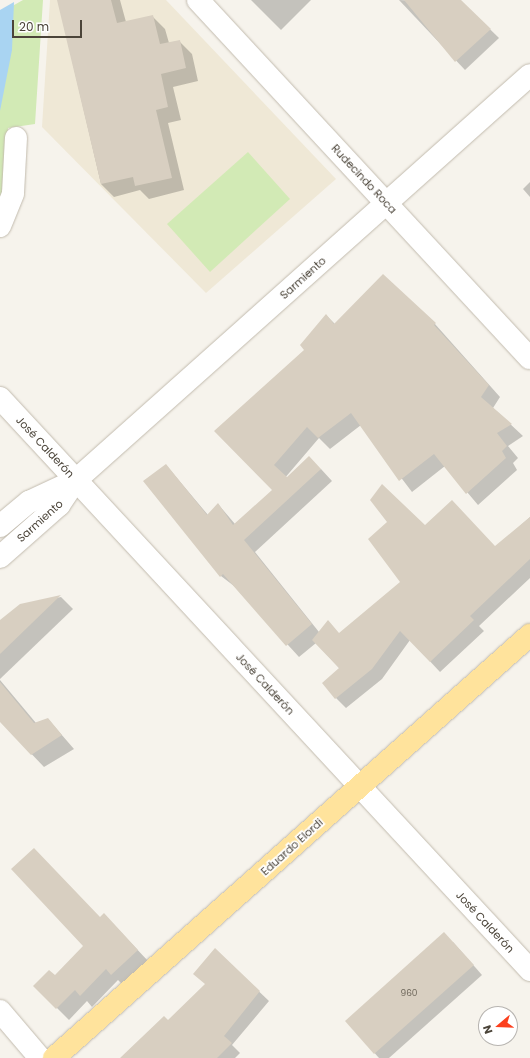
<!DOCTYPE html>
<meta charset="utf-8">
<style>
body{margin:0}
#map{position:relative;width:530px;height:1058px;overflow:hidden;background:#f6f3ec;font-family:Poppins,sans-serif}
div>[style]{position:absolute}
.education>*{inset:0;background:#efe8d6}
.green>*{inset:0;background:#d2eab5}
.water>*{inset:0;background:#a9d4f2}
.shadow>*{inset:0;background:#0003}
.building>*{inset:0;background:#d8cfc1}
.roads{filter:drop-shadow(0 0 1px #c2bbae) drop-shadow(0 0 1px #c2bbae)}
.minor>*{height:22px;margin:-11px;padding:0 11px;transform-origin:11px;border-radius:11px;background:#fff}
.major>*{height:22px;margin:-11px;padding:0 11px;transform-origin:11px;border-radius:11px;background:#ffe39c}
span{translate:-50% -50%;white-space:nowrap;text-align:center;line-height:1.15;-webkit-text-stroke:3.5px #fff;paint-order:stroke}
.number-label{font-size:9px;color:#6e675b}
.number-label span{-webkit-text-stroke-width:0}
.street-label{font-size:11px;color:#4b4439}
.north{position:absolute;left:478px;top:1006px;width:40px;height:40px;box-sizing:border-box;background:#fff;border:1px solid #b7b4b0;border-radius:50%;rotate:251deg;font-size:11px;font-weight:700;line-height:16px;text-align:center;color:#4b4439}
.north::after{content:'';display:block;margin:auto;width:14px;height:18px;background:#fc3f1d;clip-path:polygon(50% 0,100% 100%,50% 72%,0 100%)}
.scale{position:absolute;left:12px;top:20px;width:70px;height:18px;box-sizing:border-box;border:2px solid #4b4439;border-top:0;padding-left:5px;font-size:12px;line-height:14px;white-space:nowrap;color:#4b4439;-webkit-text-stroke:3px #fff;paint-order:stroke}
</style>
<div id="map">
<div class="education">
<i style="clip-path:polygon(50px 0,166px 0,336px 179px,206px 293px,42px 127px)"></i>
</div>
<div class="green">
<i style="clip-path:polygon(23px 0,43px 0,35px 124px,8px 128px,5px 196px,0 204px,0 13px)"></i>
<i style="clip-path:polygon(248px 152px,290px 199px,210px 272px,167px 224px)"></i>
</div>
<div class="water">
<i style="clip-path:polygon(14px 2px,12px 50px,0 111px,0 10px)"></i>
</div>
<div class="shadow">
<i style="clip-path:polygon(58px 0,120px 0,126px 22px,152px 16px,165px 29px,169px 43px,179px 41px,192px 54px,198px 81px,173px 87px,181px 120px,168px 123px,184px 190px,149px 199px,140px 190px,114px 197px,101px 184px)"></i>
<i style="clip-path:polygon(251px 0,311px 0,281px 30px)"></i>
<i style="clip-path:polygon(399px 0,463px 3px,499px 38px,465px 70px)"></i>
<i style="clip-path:polygon(530px 182px,530px 197px,523px 189px)"></i>
<i style="clip-path:polygon(326px 315px,335px 324px,435px 324px,500px 397px,493px 408px,523px 436px,508px 446px,518px 458px,513px 463px,517px 470px,478px 505px,445px 466px,412px 492px,361px 425px,330px 449px,319px 438px,284px 479px,321px 469px,332px 481px,255px 552px,319px 632px,340px 634px,402px 582px,425px 527px,496px 547px,530px 517px,530px 578px,479px 626px,484px 631px,440px 672px,410px 640px,382px 679px,346px 708px,336px 698px,340px 669px,316px 643px,299px 657px,234px 586px,221px 576px,166px 465px,208px 515px,218px 504px,235px 524px,274px 490px,216px 431px,305px 350px)"></i>
<i style="clip-path:polygon(61px 597px,73px 609px,0 679px,0 623px,20px 605px)"></i>
<i style="clip-path:polygon(0 680px,36px 723px,48px 719px,74px 749px,44px 767px,0 721px)"></i>
<i style="clip-path:polygon(100px 918px,116px 927px,149px 962px,124px 986px,118px 980px,92px 1007px,87px 1001px,69px 1020px,35px 986px,55px 977px,85px 946px)"></i>
<i style="clip-path:polygon(453px 942px,482px 975px,389px 1058px,379px 1058px,346px 1021px)"></i>
<i style="clip-path:polygon(215px 950px,269px 1001px,232px 1045px,240px 1053px,235px 1058px,121px 1058px,168px 1022px,206px 985px)"></i>
</div>
<div class="building">
<i style="clip-path:polygon(57px 0,111px 0,117px 23px,153px 15px,160px 44px,180px 40px,186px 68px,161px 74px,168px 107px,156px 110px,172px 178px,135px 186px,133px 177px,101px 184px)"></i>
<i style="clip-path:polygon(404px 0,461px 0,491px 29px,455px 62px)"></i>
<i style="clip-path:polygon(383px 274px,436px 323px,434px 325px,489px 385px,481px 397px,512px 424px,497px 433px,507px 446px,502px 451px,506px 458px,466px 494px,434px 454px,399px 481px,351px 413px,318px 438px,307px 427px,274px 465px,287px 477px,309px 456px,321px 469px,244px 540px,312px 624px,286px 646px,223px 574px,220px 577px,143px 481px,166px 464px,207px 515px,218px 503px,233px 525px,272px 490px,214px 431px,304px 350px,300px 345px,326px 314px,334px 324px)"></i>
<i style="clip-path:polygon(382px 484px,425px 525px,452px 500px,495px 546px,530px 517px,530px 559px,470px 616px,474px 620px,430px 662px,400px 631px,372px 669px,335px 699px,322px 683px,339px 668px,312px 640px,328px 620px,339px 633px,400px 582px,368px 539px,387px 522px,370px 500px)"></i>
<i style="clip-path:polygon(61px 595px,0 654px,0 620px,20px 604px)"></i>
<i style="clip-path:polygon(0 682px,34px 723px,48px 718px,62px 735px,31px 755px,0 722px)"></i>
<i style="clip-path:polygon(34px 848px,100px 917px,104px 913px,138px 950px,111px 975px,106px 969px,80px 996px,75px 990px,56px 1009px,33px 986px,49px 970px,55px 975px,83px 946px,11px 869px)"></i>
<i style="clip-path:polygon(444px 932px,474px 965px,374px 1054px,345px 1021px)"></i>
<i style="clip-path:polygon(215px 948px,260px 991px,224px 1036px,232px 1043px,217px 1058px,120px 1058px,164px 1016px,168px 1020px,205px 984px,193px 974px)"></i>
</div>
<div class="roads">
<div class="minor">
<i style="left:198px;top:0;width:488px;rotate:47.2deg"></i>
<i style="left:0;top:226px;width:35px;rotate:-68deg"></i>
<i style="left:13px;top:193px;width:55px;rotate:-86.9deg"></i>
<i style="left:0;top:398px;width:780px;rotate:47.18deg"></i>
<i style="left:0;top:526px;width:38px;rotate:-40deg"></i>
<i style="left:29px;top:502px;width:52px;rotate:-25.1deg"></i>
<i style="left:76px;top:480px;width:608px;rotate:-41.74deg"></i>
<i style="left:0;top:557px;width:79px;rotate:-41.4deg"></i>
<i style="left:59px;top:505px;width:30px;rotate:-56deg"></i>
<i style="left:0;top:1011px;width:62px;rotate:49.6deg"></i>
</div>
<div class="major">
<i style="left:54px;top:1058px;width:637px;rotate:-41.63deg"></i>
</div>
</div>
<div class="number-label">
<span style="left:409px;top:993px">960</span>
</div>
<div class="street-label">
<span style="left:364px;top:179px;rotate:47deg">Rudecindo Roca</span>
<span style="left:303px;top:278px;rotate:-42deg">Sarmiento</span>
<span style="left:45px;top:447px;rotate:47deg">José Calderón</span>
<span style="left:40px;top:521px;rotate:-42deg">Sarmiento</span>
<span style="left:265px;top:684px;rotate:47deg">José Calderón</span>
<span style="left:292px;top:847px;rotate:-42deg">Eduardo Elordi</span>
<span style="left:485px;top:922px;rotate:47deg">José Calderón</span>
</div>
<div class="north">N</div>
<div class="scale">20 m</div>
</div>
